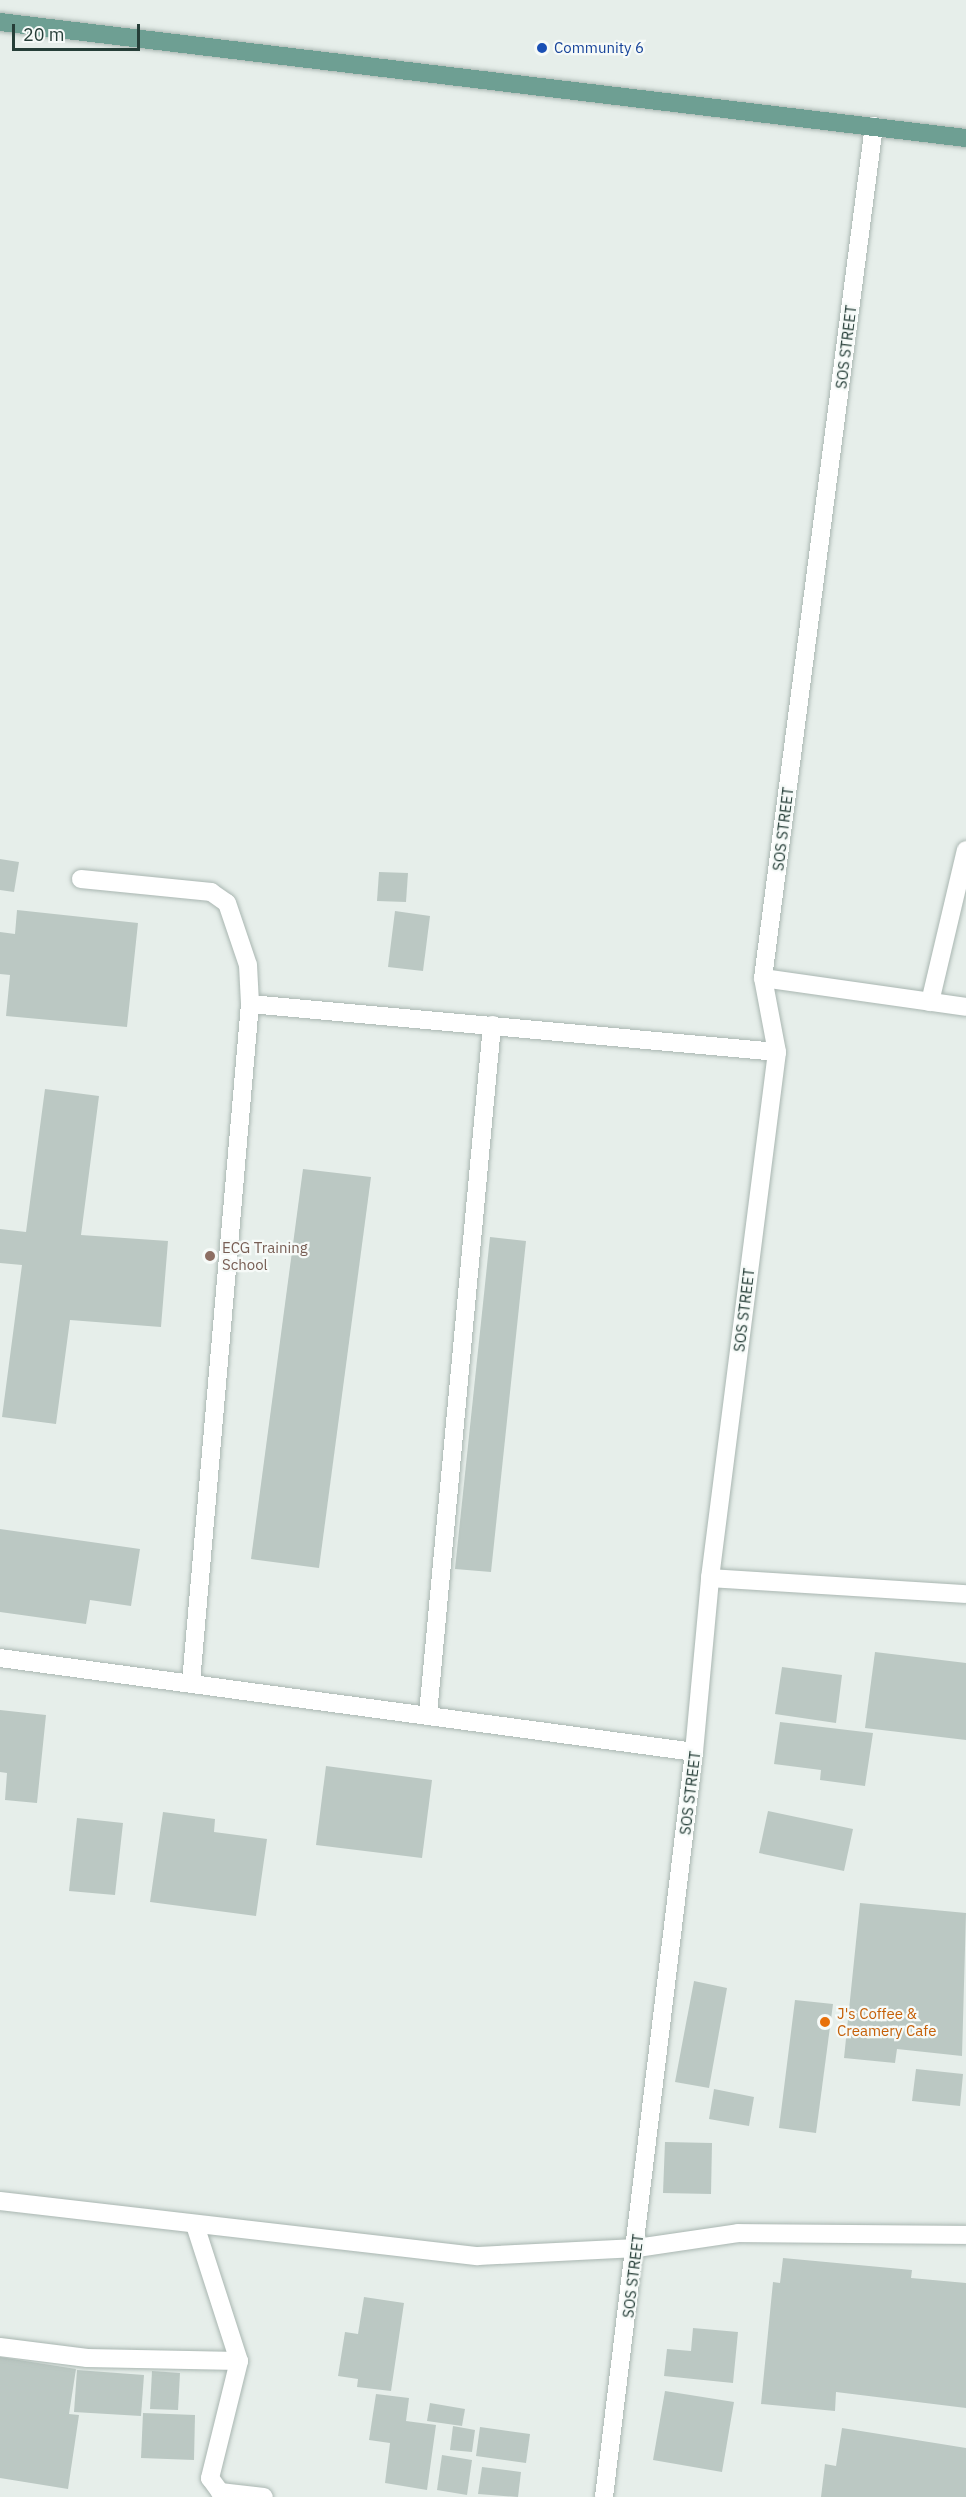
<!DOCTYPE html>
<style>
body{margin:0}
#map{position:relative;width:966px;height:2497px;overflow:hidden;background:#e6eeea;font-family:"IBM Plex Sans",sans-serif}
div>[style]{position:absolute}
.building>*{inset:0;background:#bbc8c3}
.roads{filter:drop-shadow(0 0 2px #a9b6b1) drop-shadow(0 0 2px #a9b6b1)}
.minor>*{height:18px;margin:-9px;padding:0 9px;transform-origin:9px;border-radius:9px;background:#fff}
.major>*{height:18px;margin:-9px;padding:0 9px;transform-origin:9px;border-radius:9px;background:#6e9f93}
.dots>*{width:16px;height:16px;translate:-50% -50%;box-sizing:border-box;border:3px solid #f6faf8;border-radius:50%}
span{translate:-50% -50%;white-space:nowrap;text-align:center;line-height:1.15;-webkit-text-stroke:4.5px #f6faf8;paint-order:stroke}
.transit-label{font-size:15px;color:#164399}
.left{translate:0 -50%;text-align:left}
.street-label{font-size:15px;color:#263e38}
.education-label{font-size:15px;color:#785e54}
.food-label{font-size:15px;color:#c56008}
.scale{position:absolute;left:12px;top:24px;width:128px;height:27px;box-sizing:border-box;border:3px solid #263e38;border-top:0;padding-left:8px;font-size:18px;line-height:21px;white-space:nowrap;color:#263e38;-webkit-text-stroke:4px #f6faf8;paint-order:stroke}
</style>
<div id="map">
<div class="building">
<i style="clip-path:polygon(0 859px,19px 862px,14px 892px,0 890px)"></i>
<i style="clip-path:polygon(379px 872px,408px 873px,406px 902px,377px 901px)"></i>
<i style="clip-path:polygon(17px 910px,138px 923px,127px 1027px,6px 1016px,10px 975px,0 974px,0 932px,15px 934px)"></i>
<i style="clip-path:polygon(395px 911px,430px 916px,423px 971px,388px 967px)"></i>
<i style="clip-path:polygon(45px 1089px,99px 1096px,81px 1235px,168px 1241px,161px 1327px,70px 1320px,56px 1424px,2px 1417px,22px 1265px,0 1263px,0 1229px,26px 1232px)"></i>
<i style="clip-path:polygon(303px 1169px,371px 1177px,319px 1568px,251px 1559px)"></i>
<i style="clip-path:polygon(490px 1237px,526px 1241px,491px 1572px,455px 1569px)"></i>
<i style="clip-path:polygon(0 1529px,140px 1549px,131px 1606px,90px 1600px,86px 1624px,0 1612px)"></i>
<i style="clip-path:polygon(875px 1652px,966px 1663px,966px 1740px,865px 1728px)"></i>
<i style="clip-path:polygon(782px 1667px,842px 1675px,836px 1723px,775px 1714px)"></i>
<i style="clip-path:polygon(0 1710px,46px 1715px,37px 1803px,5px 1800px,7px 1773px,0 1772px)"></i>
<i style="clip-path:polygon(780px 1722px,873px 1733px,865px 1786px,820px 1780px,821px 1770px,774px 1764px)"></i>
<i style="clip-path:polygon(326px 1766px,432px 1780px,422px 1858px,316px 1845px)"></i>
<i style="clip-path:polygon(768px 1811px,853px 1829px,844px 1871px,759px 1853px)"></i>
<i style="clip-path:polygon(163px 1812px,215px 1819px,214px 1832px,267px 1839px,256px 1916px,150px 1902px)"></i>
<i style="clip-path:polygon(77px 1818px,123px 1823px,115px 1895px,69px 1891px)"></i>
<i style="clip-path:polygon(860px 1903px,966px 1913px,962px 2056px,897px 2049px,895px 2063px,844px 2058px)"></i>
<i style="clip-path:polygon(694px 1981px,727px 1988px,709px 2088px,675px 2082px)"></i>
<i style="clip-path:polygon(795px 2000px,833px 2004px,816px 2133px,779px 2128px)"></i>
<i style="clip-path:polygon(916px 2069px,963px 2074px,960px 2106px,912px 2101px)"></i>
<i style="clip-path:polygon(714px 2089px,754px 2097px,749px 2126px,709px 2119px)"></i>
<i style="clip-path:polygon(665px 2142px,712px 2143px,711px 2194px,663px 2193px)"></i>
<i style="clip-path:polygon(783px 2258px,912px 2270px,911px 2278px,966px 2283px,966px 2408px,836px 2392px,835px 2411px,761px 2404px,773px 2282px,780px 2283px)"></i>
<i style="clip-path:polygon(364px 2297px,404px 2303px,391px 2391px,357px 2387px,358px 2379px,338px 2376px,345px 2332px,358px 2334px)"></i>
<i style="clip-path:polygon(693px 2328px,738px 2332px,733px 2383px,664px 2376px,667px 2349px,691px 2351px)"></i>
<i style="clip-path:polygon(0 2357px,76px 2369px,69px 2414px,79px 2415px,68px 2489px,0 2478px)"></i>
<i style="clip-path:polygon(77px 2370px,144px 2375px,141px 2416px,74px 2412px)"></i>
<i style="clip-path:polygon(152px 2371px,180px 2373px,178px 2410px,150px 2409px)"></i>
<i style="clip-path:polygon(665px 2391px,734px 2402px,722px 2472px,653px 2460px)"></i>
<i style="clip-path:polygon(376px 2394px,409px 2398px,406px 2421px,436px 2425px,427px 2490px,385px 2483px,390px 2443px,369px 2440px)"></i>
<i style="clip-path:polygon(430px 2403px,465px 2409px,462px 2426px,427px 2421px)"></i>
<i style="clip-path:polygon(143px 2413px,195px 2415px,194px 2460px,141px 2458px)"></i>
<i style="clip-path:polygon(453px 2426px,475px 2430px,472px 2452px,450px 2450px)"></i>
<i style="clip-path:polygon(480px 2427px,530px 2434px,526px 2463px,476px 2456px)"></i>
<i style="clip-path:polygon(842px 2428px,966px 2448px,966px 2497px,821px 2497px,825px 2464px,836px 2466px)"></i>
<i style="clip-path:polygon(442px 2455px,472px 2460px,467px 2495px,437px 2490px)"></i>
<i style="clip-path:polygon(482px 2467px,521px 2472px,518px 2497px,478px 2494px)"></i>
</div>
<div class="roads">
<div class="minor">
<i style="left:81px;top:879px;width:131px;rotate:5.7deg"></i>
<i style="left:211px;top:892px;width:19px;rotate:35deg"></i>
<i style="left:227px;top:903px;width:65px;rotate:71.3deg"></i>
<i style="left:248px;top:965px;width:39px;rotate:87deg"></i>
<i style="left:250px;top:1004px;width:681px;rotate:94.97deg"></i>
<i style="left:763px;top:978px;width:205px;rotate:8.1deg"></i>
<i style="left:930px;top:1002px;width:156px;rotate:-76.7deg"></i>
<i style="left:250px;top:1004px;width:529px;rotate:5.2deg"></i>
<i style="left:710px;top:1578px;width:256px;rotate:3.6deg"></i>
<i style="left:0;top:1658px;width:700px;rotate:7.71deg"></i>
<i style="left:428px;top:1714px;width:692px;rotate:-84.69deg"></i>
<i style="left:0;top:2201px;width:481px;rotate:6.6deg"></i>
<i style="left:478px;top:2256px;width:159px;rotate:-2.9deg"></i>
<i style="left:637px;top:2248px;width:102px;rotate:-8.4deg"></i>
<i style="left:738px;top:2233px;width:228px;rotate:0.5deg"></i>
<i style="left:195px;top:2225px;width:143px;rotate:72.1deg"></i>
<i style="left:239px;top:2361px;width:121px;rotate:103.9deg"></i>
<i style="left:210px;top:2478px;width:17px;rotate:54deg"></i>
<i style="left:220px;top:2492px;width:44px;rotate:6.5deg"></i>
<i style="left:0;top:2347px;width:88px;rotate:7.2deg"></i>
<i style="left:87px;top:2358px;width:152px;rotate:1.1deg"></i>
<i style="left:604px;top:2497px;width:750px;rotate:-83.11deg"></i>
<i style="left:694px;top:1752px;width:175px;rotate:-84.7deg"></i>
<i style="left:710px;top:1578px;width:530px;rotate:-82.74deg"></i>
<i style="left:777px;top:1052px;width:75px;rotate:-100.7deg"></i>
<i style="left:763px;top:978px;width:859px;rotate:-82.58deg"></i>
</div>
<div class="major">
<i style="left:0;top:22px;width:973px;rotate:6.85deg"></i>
</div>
</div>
<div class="dots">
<i style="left:542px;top:48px;background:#1a4fb4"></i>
<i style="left:210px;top:1256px;background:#8d6e63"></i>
<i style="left:825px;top:2022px;background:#e8710a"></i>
</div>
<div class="transit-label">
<span class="left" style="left:554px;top:48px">Community 6</span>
</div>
<div class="street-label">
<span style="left:846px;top:347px;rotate:-83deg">SOS STREET</span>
<span style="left:783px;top:829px;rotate:-83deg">SOS STREET</span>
<span style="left:744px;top:1310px;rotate:-83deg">SOS STREET</span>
<span style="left:690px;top:1793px;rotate:-83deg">SOS STREET</span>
<span style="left:633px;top:2276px;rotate:-83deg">SOS STREET</span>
</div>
<div class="education-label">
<span class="left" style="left:222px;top:1256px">ECG Training<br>School</span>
</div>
<div class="food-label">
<span class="left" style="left:837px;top:2022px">J's Coffee &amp;<br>Creamery Cafe</span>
</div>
<div class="scale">20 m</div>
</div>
